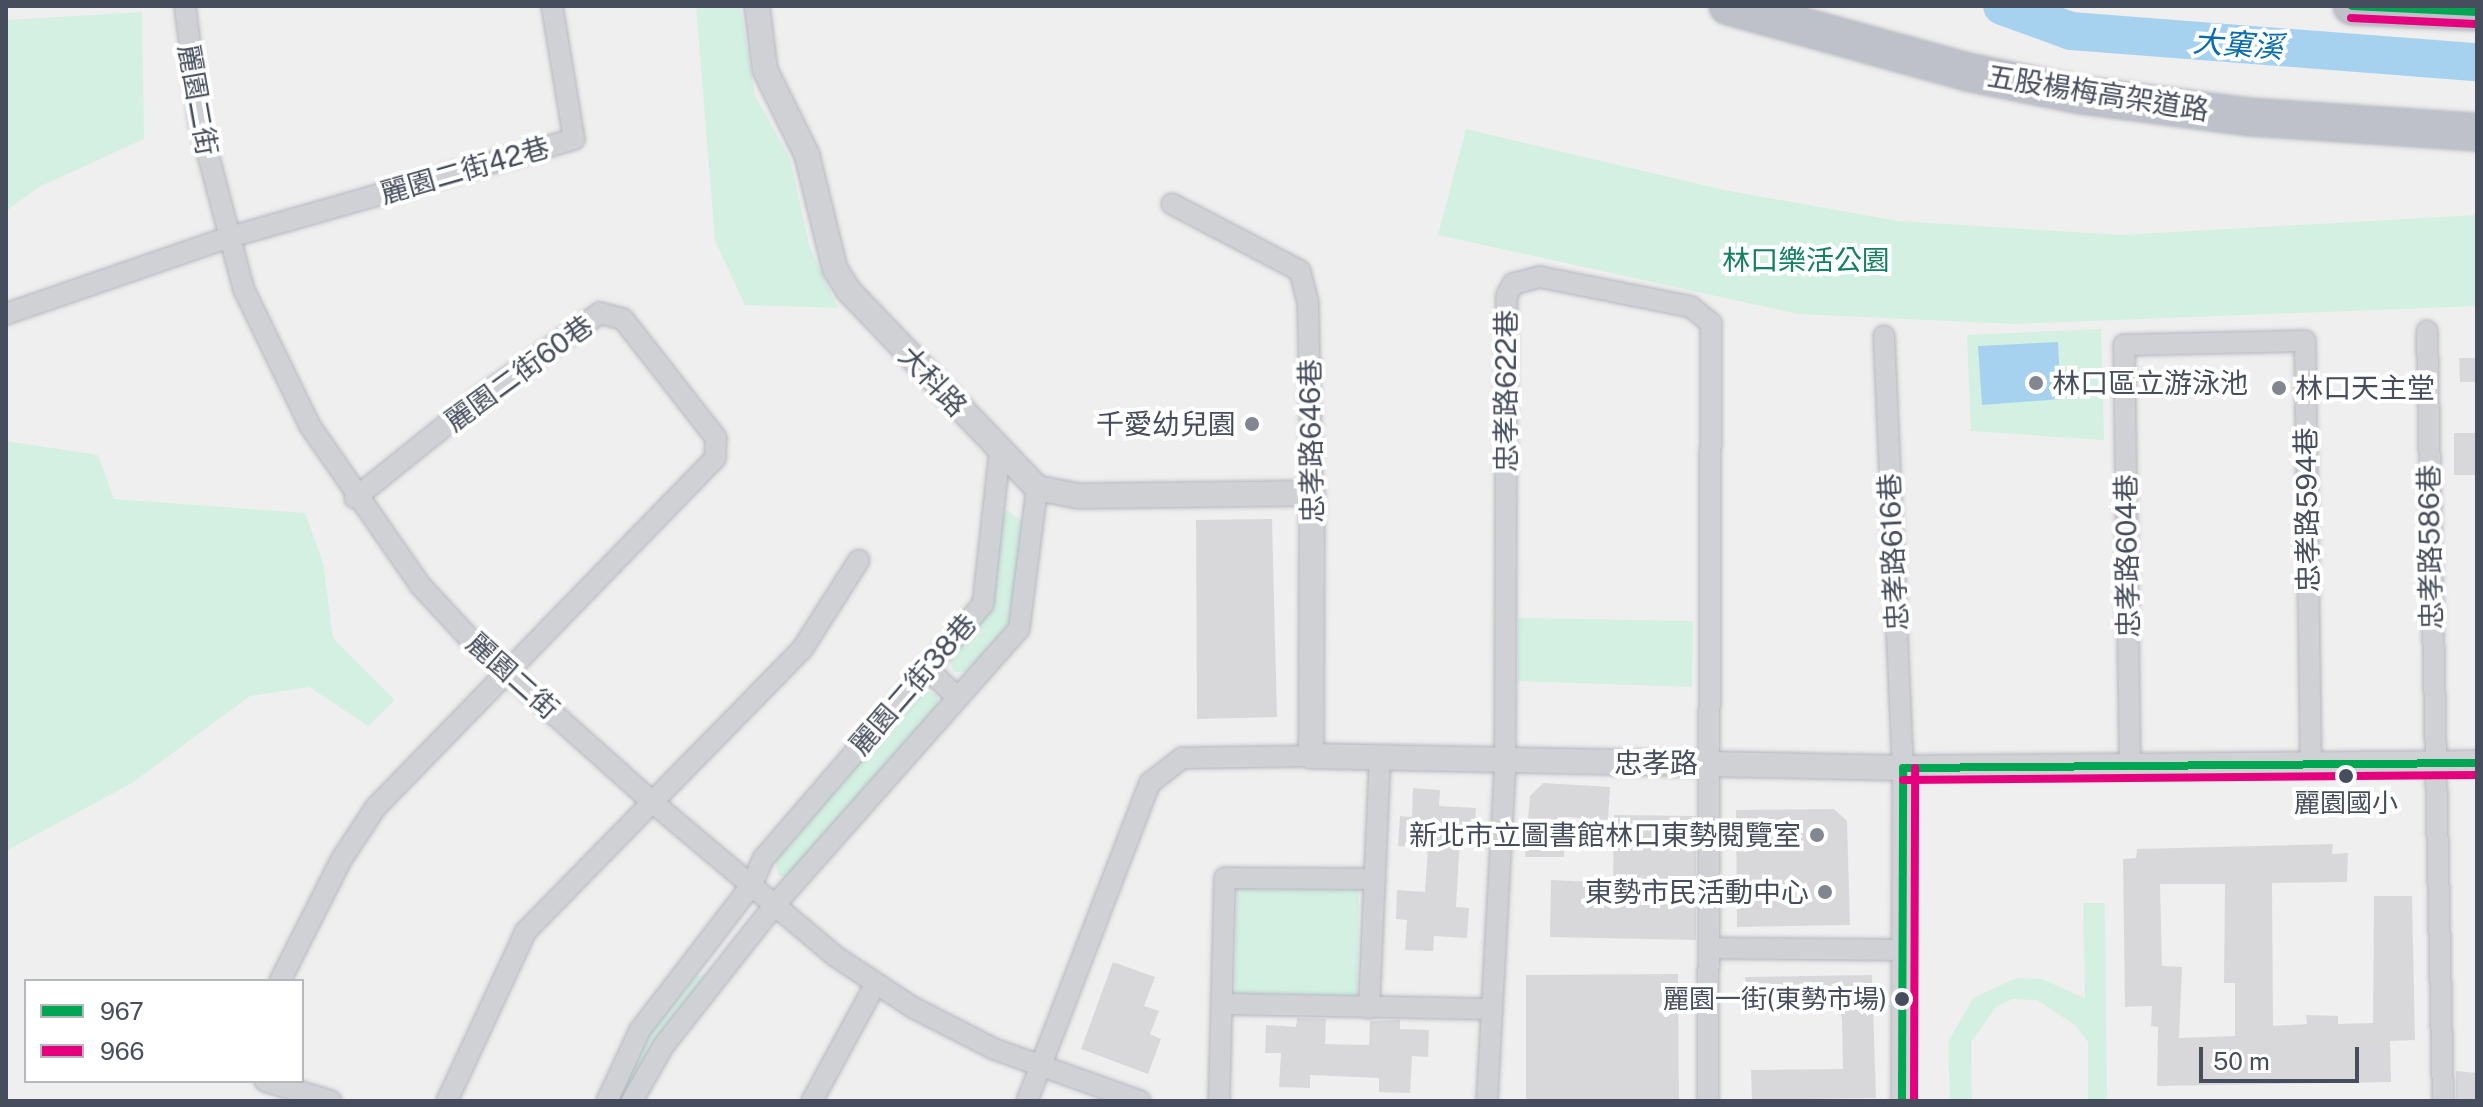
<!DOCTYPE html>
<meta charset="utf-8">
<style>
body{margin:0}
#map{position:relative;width:2483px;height:1107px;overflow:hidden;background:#f0efef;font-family:"Public Sans","Noto Sans TC",sans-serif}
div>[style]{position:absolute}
.green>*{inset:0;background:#d3f0e3}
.water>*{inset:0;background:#a6d2ef}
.river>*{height:38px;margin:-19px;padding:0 19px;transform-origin:19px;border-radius:19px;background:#a6d2ef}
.building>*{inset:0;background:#d8d8db}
.roads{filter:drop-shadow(0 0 2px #b4b6bf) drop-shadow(0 0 2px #b4b6bf)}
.minor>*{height:20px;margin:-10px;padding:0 10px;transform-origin:10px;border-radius:10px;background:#d0d1d5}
.tertiary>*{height:24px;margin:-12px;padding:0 12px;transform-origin:12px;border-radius:12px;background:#d0d1d5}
.motorway>*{height:36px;margin:-18px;padding:0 18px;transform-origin:18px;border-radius:18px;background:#bec1c9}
.bus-1>*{height:8px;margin:-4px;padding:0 4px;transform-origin:4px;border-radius:4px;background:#00a651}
.bus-2>*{height:8px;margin:-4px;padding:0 4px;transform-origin:4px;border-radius:4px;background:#e5007d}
.dots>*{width:22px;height:22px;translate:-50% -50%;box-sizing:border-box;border:4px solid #fff;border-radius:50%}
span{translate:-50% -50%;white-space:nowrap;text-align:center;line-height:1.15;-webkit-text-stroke:8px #fff;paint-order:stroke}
.bus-label{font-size:26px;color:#464d5c}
.right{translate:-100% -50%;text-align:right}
.street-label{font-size:28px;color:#464d5c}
.park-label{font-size:28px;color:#13815f}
.poi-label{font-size:28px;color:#464d5c}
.left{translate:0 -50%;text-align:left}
.water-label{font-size:30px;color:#076bae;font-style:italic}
.frame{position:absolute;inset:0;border:8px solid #464d5c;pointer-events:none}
.legend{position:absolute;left:24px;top:979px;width:280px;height:104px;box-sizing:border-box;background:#fff;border:2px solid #b5b8be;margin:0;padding:10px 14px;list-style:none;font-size:24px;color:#464d5c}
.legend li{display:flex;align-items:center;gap:16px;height:40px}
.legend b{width:40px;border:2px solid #b5b8be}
.scale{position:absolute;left:2199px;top:1047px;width:160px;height:36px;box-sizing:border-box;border:4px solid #464d5c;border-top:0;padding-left:10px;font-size:24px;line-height:28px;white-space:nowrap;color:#464d5c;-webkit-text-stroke:6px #fff;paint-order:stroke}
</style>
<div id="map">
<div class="green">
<i style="clip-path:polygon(6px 6px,7px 20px,142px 12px,144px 139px,41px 186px,6px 211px)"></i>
<i style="clip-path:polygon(696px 6px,740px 6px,755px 95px,790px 159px,810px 248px,838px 308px,745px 305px,715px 241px)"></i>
<i style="clip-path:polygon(1466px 129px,1724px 190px,1898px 221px,2121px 235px,2477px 215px,2477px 306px,2015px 324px,1798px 314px,1438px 235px)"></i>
<i style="clip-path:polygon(2101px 329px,2104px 440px,1971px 431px,1967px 335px)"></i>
<i style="clip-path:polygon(6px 441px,98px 455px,114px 499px,305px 513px,323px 563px,333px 638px,395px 700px,368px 726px,309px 687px,250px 696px,132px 783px,6px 851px)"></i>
<i style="clip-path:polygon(1007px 510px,1025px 524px,1012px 620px,967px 672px,953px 672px,950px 655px,992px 607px,1000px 521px)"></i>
<i style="clip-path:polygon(1518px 618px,1693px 621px,1692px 687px,1518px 681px)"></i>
<i style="clip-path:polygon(923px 689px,938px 696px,938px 707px,789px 878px,779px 876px,775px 861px)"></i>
<i style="clip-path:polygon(1237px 885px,1359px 888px,1357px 996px,1235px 993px)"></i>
<i style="clip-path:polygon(2083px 903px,2105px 903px,2107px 1101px,2088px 1101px,2088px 1042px,2075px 1025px,2037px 1000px,2013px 999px,1997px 1006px,1971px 1042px,1972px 1101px,1950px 1101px,1948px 1042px,1973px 998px,2017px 978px,2042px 979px,2085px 998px)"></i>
<i style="clip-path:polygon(706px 975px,657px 1038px,628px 1101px,616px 1101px,649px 1032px,696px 976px)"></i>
</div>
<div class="water">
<i style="clip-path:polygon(2058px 342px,2061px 399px,1982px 405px,1978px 346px)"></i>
</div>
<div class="river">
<i style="left:2002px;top:6px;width:73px;rotate:19.9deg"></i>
<i style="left:2071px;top:31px;width:407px;rotate:4.4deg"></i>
</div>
<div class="building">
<i style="clip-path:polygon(2459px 358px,2477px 358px,2477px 382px,2460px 382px)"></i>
<i style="clip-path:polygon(2454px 433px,2477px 433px,2477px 475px,2454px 475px)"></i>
<i style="clip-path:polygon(1272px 519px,1277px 717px,1197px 719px,1196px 520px)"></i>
<i style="clip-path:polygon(1543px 783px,1610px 787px,1608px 820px,1566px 817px,1564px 857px,1525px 857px,1530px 796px)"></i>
<i style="clip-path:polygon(1413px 788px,1440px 790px,1439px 806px,1476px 808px,1474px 839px,1460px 838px,1456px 907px,1469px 908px,1467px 938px,1434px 936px,1433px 951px,1405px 950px,1407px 920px,1396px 919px,1397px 890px,1425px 892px,1428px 848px,1398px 846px,1400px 816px,1412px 817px)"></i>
<i style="clip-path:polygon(1834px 809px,1847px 821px,1850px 925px,1737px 927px,1736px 810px)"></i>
<i style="clip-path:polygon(1614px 815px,1696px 816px,1696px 940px,1550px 937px,1551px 880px,1613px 883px)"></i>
<i style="clip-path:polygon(evenodd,2333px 844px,2332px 854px,2348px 853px,2347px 882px,2272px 883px,2273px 1026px,2307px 1024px,2306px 1015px,2338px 1016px,2338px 1024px,2373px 1023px,2374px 896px,2412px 896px,2415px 1040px,2390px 1041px,2391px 1082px,2157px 1086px,2158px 1027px,2151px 1026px,2152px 1006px,2125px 1007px,2123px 859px,2136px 858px,2137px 849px,2333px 844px,2160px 884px,2225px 884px,2224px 983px,2235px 983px,2235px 1036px,2179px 1038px,2182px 967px,2162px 966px,2160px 884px)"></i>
<i style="clip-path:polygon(1113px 962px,1155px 977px,1144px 1006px,1159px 1011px,1150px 1034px,1161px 1039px,1148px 1074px,1081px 1049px)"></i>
<i style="clip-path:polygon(1678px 974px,1679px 1100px,1526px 1099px,1526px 975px)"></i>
<i style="clip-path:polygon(1872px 975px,1876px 1098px,1752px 1100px,1751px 1070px,1843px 1069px,1842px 1019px,1839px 1005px,1745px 1006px,1745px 977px)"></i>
<i style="clip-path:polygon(1297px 1018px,1326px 1019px,1325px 1044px,1369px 1045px,1370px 1021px,1400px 1020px,1400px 1029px,1429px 1030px,1428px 1057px,1412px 1056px,1410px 1093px,1379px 1092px,1379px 1078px,1310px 1075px,1310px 1088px,1279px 1087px,1281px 1053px,1265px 1053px,1266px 1025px,1296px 1027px)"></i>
<i style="clip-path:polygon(2456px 1071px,2477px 1073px,2477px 1101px,2456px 1101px)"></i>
</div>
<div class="roads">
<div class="minor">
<i style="left:185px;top:6px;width:119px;rotate:82.8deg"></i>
<i style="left:200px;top:124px;width:172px;rotate:75.2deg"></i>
<i style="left:244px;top:290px;width:151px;rotate:64.1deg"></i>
<i style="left:310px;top:426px;width:193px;rotate:55.3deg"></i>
<i style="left:420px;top:585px;width:74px;rotate:47.2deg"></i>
<i style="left:470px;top:639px;width:241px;rotate:41.8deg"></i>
<i style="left:650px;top:800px;width:242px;rotate:40.1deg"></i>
<i style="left:835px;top:956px;width:92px;rotate:33.5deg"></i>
<i style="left:912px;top:1007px;width:92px;rotate:27.1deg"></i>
<i style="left:994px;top:1049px;width:155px;rotate:19.6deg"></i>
<i style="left:1172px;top:204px;width:144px;rotate:27.6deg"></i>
<i style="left:1300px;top:271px;width:33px;rotate:76deg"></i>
<i style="left:1308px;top:303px;width:190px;rotate:88.8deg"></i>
<i style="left:6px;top:314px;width:234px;rotate:-19deg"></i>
<i style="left:227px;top:238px;width:361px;rotate:-15.9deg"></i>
<i style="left:574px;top:139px;width:135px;rotate:-99.4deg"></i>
<i style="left:2427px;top:331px;width:770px;rotate:88.81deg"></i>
<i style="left:1884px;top:336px;width:432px;rotate:87.5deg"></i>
<i style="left:1903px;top:768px;width:333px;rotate:90.2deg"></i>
<i style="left:926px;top:668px;width:41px;rotate:43deg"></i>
<i style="left:2130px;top:767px;width:422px;rotate:-90.8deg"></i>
<i style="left:2124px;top:345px;width:181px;rotate:-1.3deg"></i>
<i style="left:2305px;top:341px;width:424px;rotate:89.2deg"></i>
<i style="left:1710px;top:948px;width:191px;rotate:0.6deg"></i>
<i style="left:280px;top:981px;width:136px;rotate:-63.2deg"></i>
<i style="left:341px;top:860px;width:64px;rotate:-56.6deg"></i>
<i style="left:376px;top:807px;width:487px;rotate:-45.8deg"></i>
<i style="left:715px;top:458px;width:20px;rotate:-87deg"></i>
<i style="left:716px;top:438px;width:151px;rotate:-128deg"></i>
<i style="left:623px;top:319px;width:24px;rotate:-165deg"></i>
<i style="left:600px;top:313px;width:144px;rotate:144.9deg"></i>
<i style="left:482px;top:396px;width:163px;rotate:141.2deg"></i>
<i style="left:1223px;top:1004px;width:269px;rotate:1.1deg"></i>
<i style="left:1369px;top:1008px;width:250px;rotate:-87.5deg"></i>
<i style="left:265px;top:1081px;width:69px;rotate:16.9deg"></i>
<i style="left:447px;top:1101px;width:187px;rotate:-65.1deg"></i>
<i style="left:526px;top:931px;width:396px;rotate:-45.6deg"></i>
<i style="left:803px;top:648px;width:104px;rotate:-57.5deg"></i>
<i style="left:607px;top:1101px;width:78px;rotate:-65.1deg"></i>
<i style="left:640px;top:1030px;width:182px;rotate:-52.4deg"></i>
<i style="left:751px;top:886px;width:30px;rotate:-66deg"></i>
<i style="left:763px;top:859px;width:337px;rotate:-49.2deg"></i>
<i style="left:983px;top:604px;width:154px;rotate:-83.7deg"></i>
<i style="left:632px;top:1101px;width:64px;rotate:-60.3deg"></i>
<i style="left:664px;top:1045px;width:176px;rotate:-51.7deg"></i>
<i style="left:773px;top:907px;width:371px;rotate:-48.5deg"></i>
<i style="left:1019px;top:629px;width:142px;rotate:-82.7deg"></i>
<i style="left:812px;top:1101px;width:132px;rotate:-61.5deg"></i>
<i style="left:1027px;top:1101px;width:341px;rotate:-68.9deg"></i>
<i style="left:1150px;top:783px;width:41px;rotate:-38deg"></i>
<i style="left:1182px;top:758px;width:129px;rotate:-0.9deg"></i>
<i style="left:1219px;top:1101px;width:223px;rotate:-88.5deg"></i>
<i style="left:1225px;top:878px;width:150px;rotate:0.4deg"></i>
<i style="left:1487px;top:1101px;width:337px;rotate:-86.9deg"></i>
<i style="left:1505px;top:764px;width:469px;rotate:-89.8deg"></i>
<i style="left:1507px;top:295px;width:13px;rotate:-61deg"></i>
<i style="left:1513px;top:284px;width:28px;rotate:-15deg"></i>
<i style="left:1540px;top:277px;width:154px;rotate:11.2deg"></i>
<i style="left:1691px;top:307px;width:26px;rotate:39deg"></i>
<i style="left:1711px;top:323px;width:778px;rotate:90.22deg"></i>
</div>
<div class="tertiary">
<i style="left:757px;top:6px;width:64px;rotate:82.9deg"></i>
<i style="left:765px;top:70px;width:95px;rotate:63.7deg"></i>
<i style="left:807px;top:155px;width:117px;rotate:76.2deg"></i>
<i style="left:835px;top:269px;width:25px;rotate:58deg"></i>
<i style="left:848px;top:290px;width:274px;rotate:46.3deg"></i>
<i style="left:1037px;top:488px;width:42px;rotate:11deg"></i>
<i style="left:1078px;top:496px;width:234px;rotate:-0.7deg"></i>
<i style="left:1312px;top:493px;width:263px;rotate:90.2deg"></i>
<i style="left:1311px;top:756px;width:592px;rotate:1.16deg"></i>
<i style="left:1903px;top:768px;width:574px;rotate:-0.5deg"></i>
</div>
<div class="motorway">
<i style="left:1728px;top:6px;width:248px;rotate:15.4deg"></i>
<i style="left:1967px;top:72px;width:115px;rotate:11.5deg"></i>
<i style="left:2080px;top:95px;width:170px;rotate:7.4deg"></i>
<i style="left:2249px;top:117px;width:228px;rotate:3.8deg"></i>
<i style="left:2352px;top:6px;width:125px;rotate:2.7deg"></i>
</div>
</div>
<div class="bus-1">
<i style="left:2352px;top:6px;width:125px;rotate:2.7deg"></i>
<i style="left:1903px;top:768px;width:574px;rotate:-0.5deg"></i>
<i style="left:1902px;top:1101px;width:333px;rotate:-89.8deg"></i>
</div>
<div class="bus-2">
<i style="left:2351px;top:18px;width:125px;rotate:2.7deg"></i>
<i style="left:1903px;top:780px;width:574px;rotate:-0.5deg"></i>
<i style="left:1914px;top:1101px;width:333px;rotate:-89.8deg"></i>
</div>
<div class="dots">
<i style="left:2036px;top:383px;background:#82868f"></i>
<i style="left:2279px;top:388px;background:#82868f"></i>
<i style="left:1252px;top:424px;background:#82868f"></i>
<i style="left:2346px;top:776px;background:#464d5c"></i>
<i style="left:1817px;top:835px;background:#82868f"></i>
<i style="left:1825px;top:892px;background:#82868f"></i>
<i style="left:1902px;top:999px;background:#464d5c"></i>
</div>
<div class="bus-label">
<span style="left:2346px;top:803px">麗園國小</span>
<span class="right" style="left:1887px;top:999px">麗園一街(東勢市場)</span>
</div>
<div class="street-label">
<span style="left:2098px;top:93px;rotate:9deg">五股楊梅高架道路</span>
<span style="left:198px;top:100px;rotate:80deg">麗園二街</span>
<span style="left:465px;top:170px;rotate:-16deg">麗園二街42巷</span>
<span style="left:519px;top:373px;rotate:-36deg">麗園二街60巷</span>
<span style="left:933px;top:381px;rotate:47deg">大科路</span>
<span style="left:1506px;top:391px;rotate:-90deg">忠孝路622巷</span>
<span style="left:1311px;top:441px;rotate:-91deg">忠孝路646巷</span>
<span style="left:2307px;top:510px;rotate:-91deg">忠孝路594巷</span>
<span style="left:2430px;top:547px;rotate:-91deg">忠孝路586巷</span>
<span style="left:1893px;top:552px;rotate:-93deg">忠孝路616巷</span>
<span style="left:2127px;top:556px;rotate:-91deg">忠孝路604巷</span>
<span style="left:513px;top:676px;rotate:42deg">麗園二街</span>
<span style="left:913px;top:684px;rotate:-49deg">麗園二街38巷</span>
<span style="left:1656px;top:763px">忠孝路</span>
</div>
<div class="park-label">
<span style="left:1806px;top:260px">林口樂活公園</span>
</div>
<div class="poi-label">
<span class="left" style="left:2052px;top:383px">林口區立游泳池</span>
<span class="left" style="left:2295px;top:388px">林口天主堂</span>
<span class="right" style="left:1236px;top:424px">千愛幼兒園</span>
<span class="right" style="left:1801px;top:835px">新北市立圖書館林口東勢閱覽室</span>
<span class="right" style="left:1809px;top:892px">東勢市民活動中心</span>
</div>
<div class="water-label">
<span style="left:2238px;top:44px;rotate:4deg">大窠溪</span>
</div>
<div class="frame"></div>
<ul class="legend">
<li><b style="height:10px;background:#00a651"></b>967</li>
<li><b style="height:10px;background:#e5007d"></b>966</li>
</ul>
<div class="scale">50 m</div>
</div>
